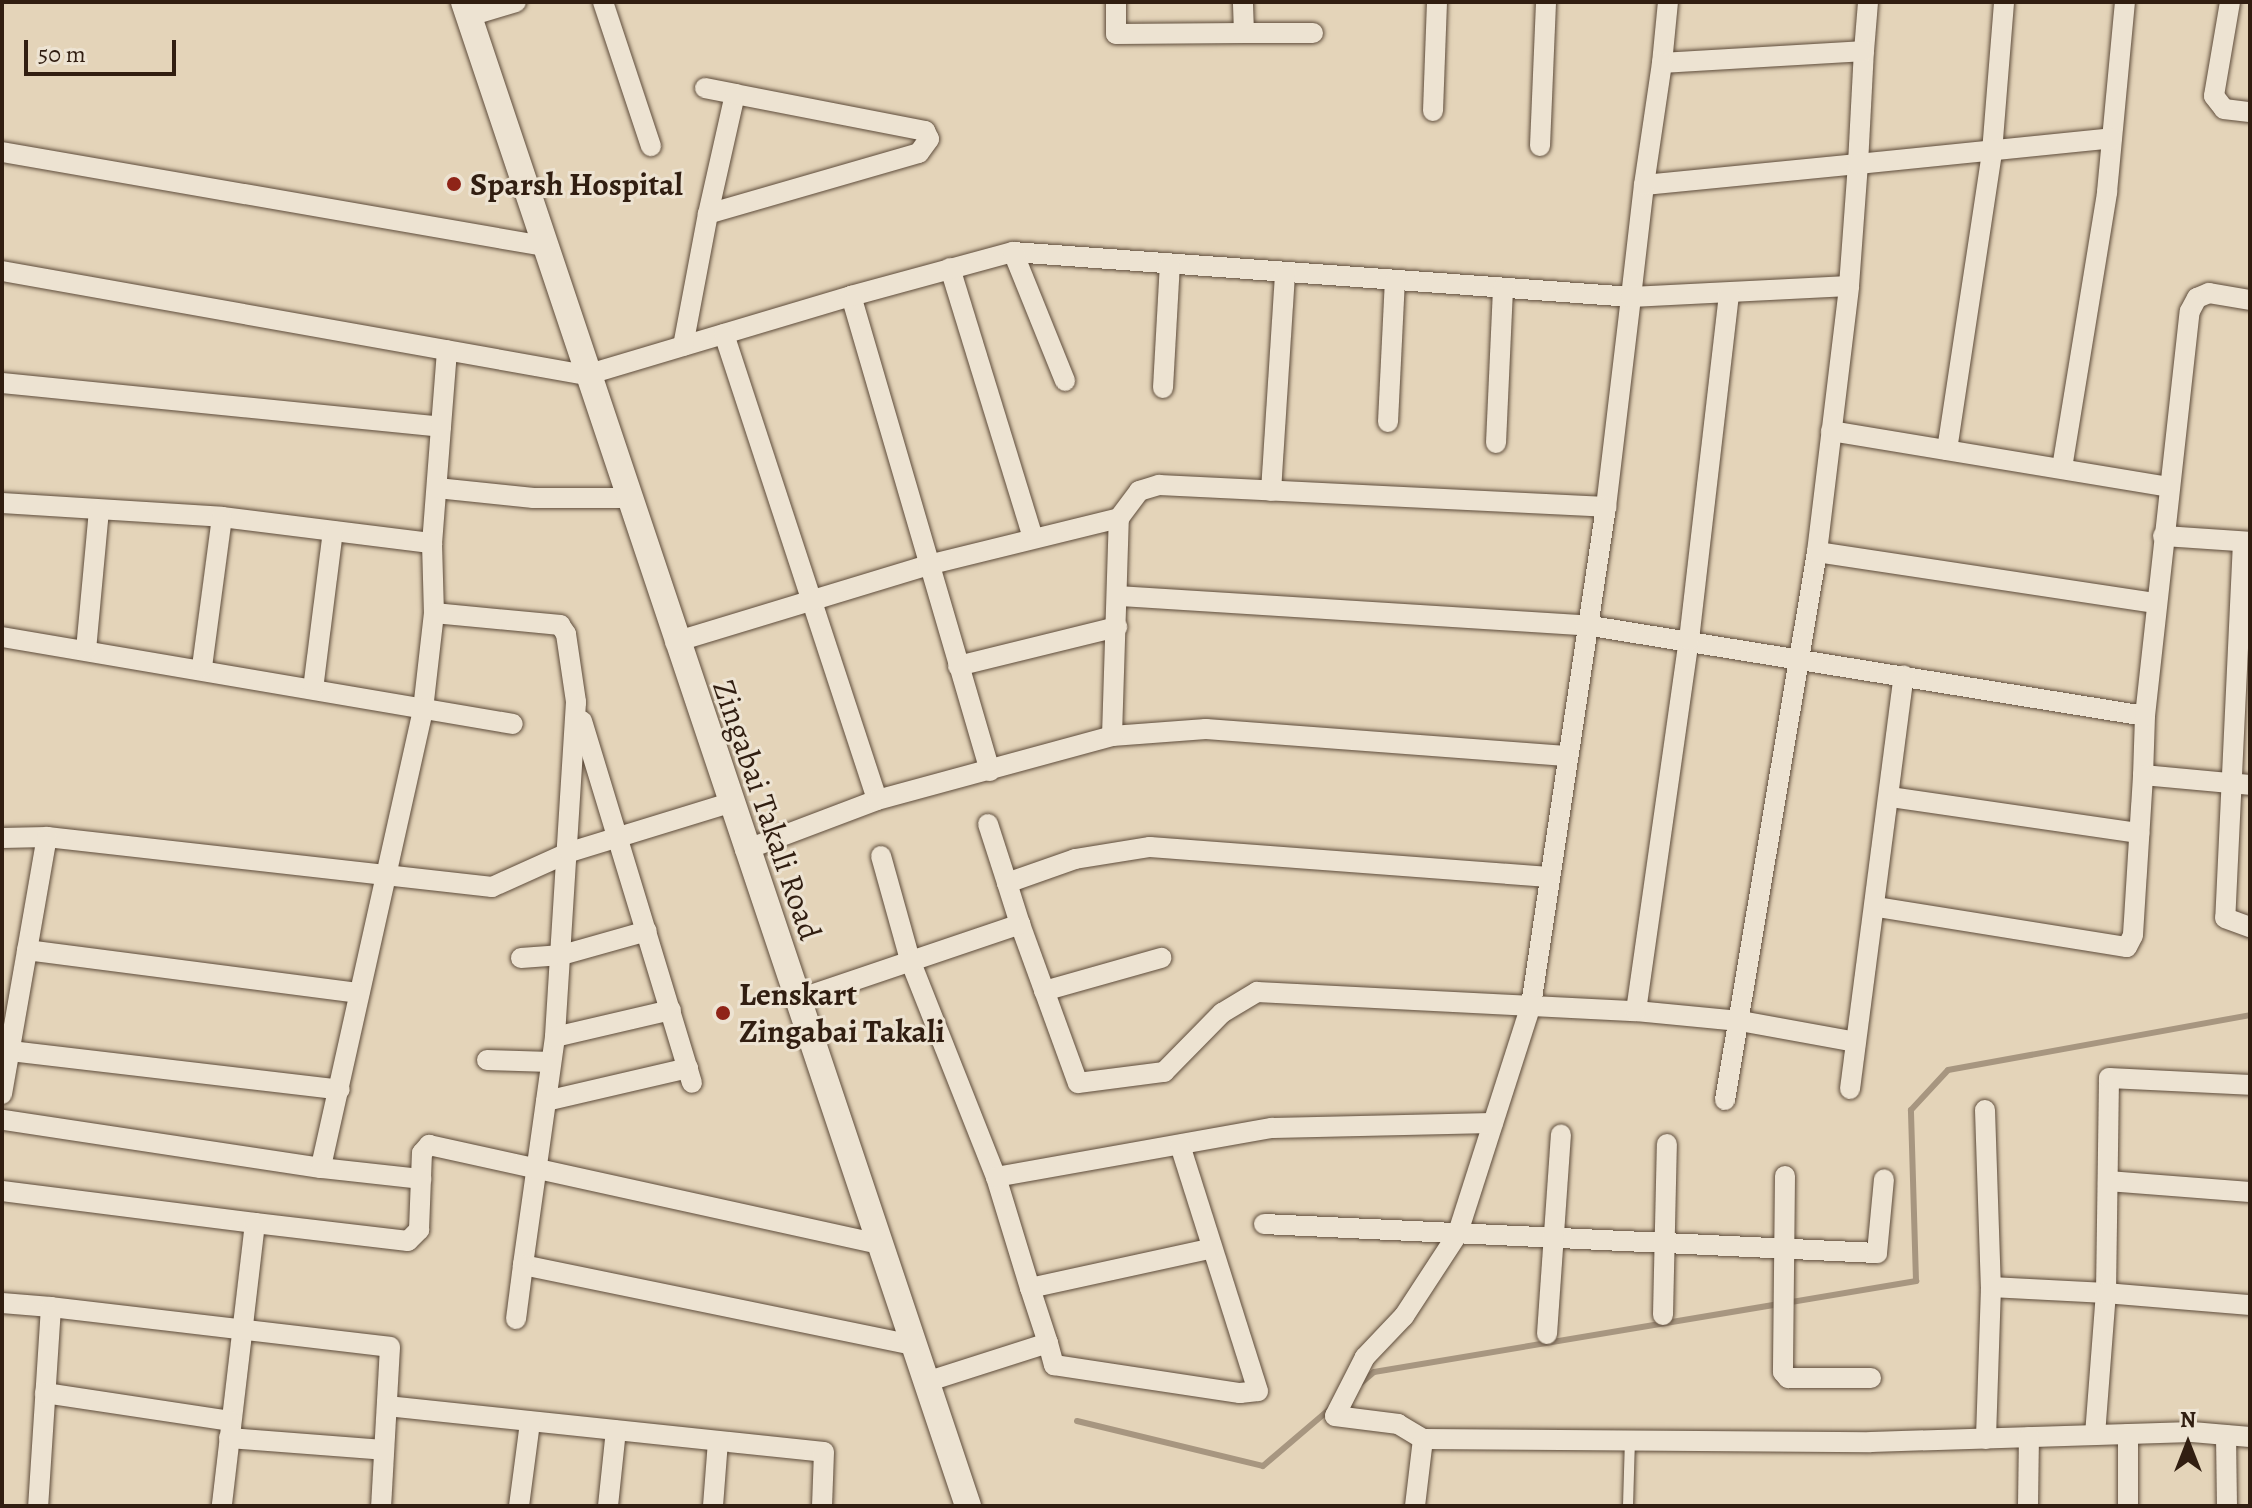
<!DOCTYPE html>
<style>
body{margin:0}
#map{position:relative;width:2252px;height:1508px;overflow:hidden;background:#e4d4b9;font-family:Alegreya,serif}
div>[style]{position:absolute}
.stream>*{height:6px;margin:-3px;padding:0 3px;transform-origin:3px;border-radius:3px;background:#a79680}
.roads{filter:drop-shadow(0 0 2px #5e4c3b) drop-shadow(0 0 2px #5e4c3b)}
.service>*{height:10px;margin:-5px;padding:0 5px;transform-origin:5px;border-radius:5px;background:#ede3d2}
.minor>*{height:20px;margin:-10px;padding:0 10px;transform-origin:10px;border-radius:10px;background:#ede3d2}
.tertiary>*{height:26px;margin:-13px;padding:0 13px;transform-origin:13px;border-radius:13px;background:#ede3d2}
.dots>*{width:22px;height:22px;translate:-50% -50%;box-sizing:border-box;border:4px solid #ede3d2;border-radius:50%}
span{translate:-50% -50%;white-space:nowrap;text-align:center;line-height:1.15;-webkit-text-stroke:6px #ede3d2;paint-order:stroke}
.poi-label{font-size:32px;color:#311e11;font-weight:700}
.left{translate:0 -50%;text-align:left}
.street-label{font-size:32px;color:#311e11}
.frame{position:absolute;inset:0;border:4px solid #311e11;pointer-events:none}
.north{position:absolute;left:2148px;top:1404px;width:80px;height:80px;-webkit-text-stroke:6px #ede3d2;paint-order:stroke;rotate:0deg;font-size:22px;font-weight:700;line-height:32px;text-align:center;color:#311e11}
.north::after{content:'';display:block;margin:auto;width:28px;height:36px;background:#311e11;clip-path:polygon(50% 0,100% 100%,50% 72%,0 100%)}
.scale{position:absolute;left:24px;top:40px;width:152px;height:36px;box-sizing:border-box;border:4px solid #311e11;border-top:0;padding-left:10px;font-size:24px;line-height:28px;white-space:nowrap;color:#311e11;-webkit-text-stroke:6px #ede3d2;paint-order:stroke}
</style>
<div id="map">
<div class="stream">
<i style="left:1361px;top:1383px;width:17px;rotate:-40deg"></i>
<i style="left:1374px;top:1372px;width:550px;rotate:-9.53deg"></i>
<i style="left:1916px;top:1281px;width:171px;rotate:-91.7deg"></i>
<i style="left:1911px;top:1110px;width:54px;rotate:-47.2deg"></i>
<i style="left:1948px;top:1070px;width:307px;rotate:-10.3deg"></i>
<i style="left:1077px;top:1421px;width:191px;rotate:13.6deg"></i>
<i style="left:1263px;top:1466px;width:89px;rotate:-40.5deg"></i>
</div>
<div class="roads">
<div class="service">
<i style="left:1628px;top:1506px;width:66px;rotate:-88.3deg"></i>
</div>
<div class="minor">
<i style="left:603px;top:2px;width:152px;rotate:71.6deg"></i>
<i style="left:1116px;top:2px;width:32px;rotate:90deg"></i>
<i style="left:1116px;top:34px;width:128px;rotate:-0.4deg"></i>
<i style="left:1244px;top:33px;width:31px;rotate:-92deg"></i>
<i style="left:2230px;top:2px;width:95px;rotate:99.7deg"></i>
<i style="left:2214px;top:96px;width:16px;rotate:52deg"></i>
<i style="left:2224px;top:109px;width:26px;rotate:7deg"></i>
<i style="left:469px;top:16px;width:49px;rotate:-16.6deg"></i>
<i style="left:1244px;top:33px;width:69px"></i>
<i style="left:1864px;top:51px;width:49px;rotate:-85.3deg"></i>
<i style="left:1662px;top:63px;width:61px;rotate:-84.4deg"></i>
<i style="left:705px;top:88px;width:31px;rotate:11deg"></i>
<i style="left:1433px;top:111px;width:109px;rotate:-87.9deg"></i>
<i style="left:1540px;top:146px;width:144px;rotate:-87.6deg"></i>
<i style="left:2px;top:152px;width:550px;rotate:9.84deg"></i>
<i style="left:1013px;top:252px;width:620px;rotate:4.16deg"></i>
<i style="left:1631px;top:297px;width:113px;rotate:-83.4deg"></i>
<i style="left:1644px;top:185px;width:215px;rotate:-5.6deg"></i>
<i style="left:1858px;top:164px;width:113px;rotate:-87deg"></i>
<i style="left:1864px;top:51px;width:202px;rotate:176.6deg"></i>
<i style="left:1662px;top:63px;width:123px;rotate:98.4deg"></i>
<i style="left:950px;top:268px;width:282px;rotate:72.9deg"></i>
<i style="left:2px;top:271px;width:593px;rotate:10.1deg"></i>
<i style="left:586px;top:375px;width:277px;rotate:-16.6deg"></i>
<i style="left:724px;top:334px;width:490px;rotate:71.8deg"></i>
<i style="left:683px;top:346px;width:134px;rotate:-79.3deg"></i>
<i style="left:708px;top:214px;width:123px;rotate:-77.3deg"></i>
<i style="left:735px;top:94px;width:194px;rotate:11deg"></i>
<i style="left:925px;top:131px;width:9px;rotate:63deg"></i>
<i style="left:929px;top:139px;width:17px;rotate:126deg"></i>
<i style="left:919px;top:153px;width:220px;rotate:163.9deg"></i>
<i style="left:2px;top:383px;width:441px;rotate:5.7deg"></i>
<i style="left:441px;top:427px;width:116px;rotate:94.4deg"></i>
<i style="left:432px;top:543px;width:70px;rotate:88.4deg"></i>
<i style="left:434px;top:613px;width:98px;rotate:96.5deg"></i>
<i style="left:423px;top:710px;width:469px;rotate:102.6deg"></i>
<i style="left:321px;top:1168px;width:323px;rotate:-171.4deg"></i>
<i style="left:1163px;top:388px;width:124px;rotate:-86.8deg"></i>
<i style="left:1388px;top:422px;width:142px;rotate:-87.2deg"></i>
<i style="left:441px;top:427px;width:77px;rotate:-85.5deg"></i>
<i style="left:1831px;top:431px;width:342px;rotate:9.4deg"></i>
<i style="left:1496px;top:443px;width:155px;rotate:-87.4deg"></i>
<i style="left:1947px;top:450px;width:301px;rotate:-81.4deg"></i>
<i style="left:1992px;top:152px;width:150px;rotate:-85.4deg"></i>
<i style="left:2062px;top:468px;width:280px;rotate:-80.7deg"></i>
<i style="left:2107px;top:192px;width:191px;rotate:-84.6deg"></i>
<i style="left:437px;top:488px;width:97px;rotate:5.9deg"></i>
<i style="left:533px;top:498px;width:94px"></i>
<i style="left:1271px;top:491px;width:219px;rotate:-86.3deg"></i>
<i style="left:2px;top:503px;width:220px;rotate:3.6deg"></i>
<i style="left:222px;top:517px;width:212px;rotate:7.1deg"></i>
<i style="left:1606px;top:507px;width:211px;rotate:-83.2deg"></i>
<i style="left:1631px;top:297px;width:218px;rotate:-2.9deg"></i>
<i style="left:2163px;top:536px;width:87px;rotate:3.9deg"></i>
<i style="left:2243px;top:542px;width:376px;rotate:92.7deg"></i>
<i style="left:2225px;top:918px;width:27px;rotate:20deg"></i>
<i style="left:1817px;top:552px;width:341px;rotate:8.6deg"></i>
<i style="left:1119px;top:596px;width:467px;rotate:3.6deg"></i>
<i style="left:1585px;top:625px;width:567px;rotate:9.23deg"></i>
<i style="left:2145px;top:716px;width:59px;rotate:91.9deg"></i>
<i style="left:2143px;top:775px;width:107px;rotate:5.3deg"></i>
<i style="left:434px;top:613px;width:127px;rotate:5.4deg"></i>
<i style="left:560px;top:625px;width:11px;rotate:56deg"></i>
<i style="left:566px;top:634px;width:69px;rotate:81.6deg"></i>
<i style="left:576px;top:702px;width:336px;rotate:93.6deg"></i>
<i style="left:555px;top:1037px;width:230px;rotate:98deg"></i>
<i style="left:523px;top:1265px;width:398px;rotate:11.6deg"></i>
<i style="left:2px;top:637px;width:518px;rotate:9.66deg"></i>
<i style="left:675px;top:642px;width:264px;rotate:-16.9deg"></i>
<i style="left:928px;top:565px;width:197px;rotate:-13.8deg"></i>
<i style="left:86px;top:650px;width:140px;rotate:-84.7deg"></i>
<i style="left:958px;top:666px;width:164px;rotate:-13.8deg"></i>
<i style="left:202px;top:667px;width:151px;rotate:-82.4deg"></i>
<i style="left:313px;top:689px;width:159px;rotate:-82.8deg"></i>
<i style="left:2145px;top:716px;width:407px;rotate:-83.7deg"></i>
<i style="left:2190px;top:311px;width:15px;rotate:-62deg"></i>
<i style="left:2197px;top:298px;width:13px;rotate:-23deg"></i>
<i style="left:2209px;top:293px;width:42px;rotate:9.7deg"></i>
<i style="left:582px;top:721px;width:378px;rotate:73.1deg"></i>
<i style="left:1112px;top:736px;width:94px;rotate:-4.3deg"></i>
<i style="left:1206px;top:729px;width:361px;rotate:4.3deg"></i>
<i style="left:990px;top:771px;width:495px;rotate:-106.3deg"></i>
<i style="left:851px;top:296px;width:168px;rotate:-15.2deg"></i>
<i style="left:1013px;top:252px;width:139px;rotate:68deg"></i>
<i style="left:1891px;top:797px;width:251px;rotate:8.3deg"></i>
<i style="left:988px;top:824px;width:62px;rotate:72.1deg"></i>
<i style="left:2px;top:838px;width:45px;rotate:-1.3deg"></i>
<i style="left:47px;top:837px;width:448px;rotate:6.4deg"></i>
<i style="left:492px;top:887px;width:85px;rotate:-24.2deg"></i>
<i style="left:570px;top:852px;width:166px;rotate:-17.1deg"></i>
<i style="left:745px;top:850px;width:141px;rotate:-20.7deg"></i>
<i style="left:877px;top:800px;width:244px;rotate:-15.2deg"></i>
<i style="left:1112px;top:736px;width:218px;rotate:-88.2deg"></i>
<i style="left:1119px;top:518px;width:34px;rotate:-53deg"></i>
<i style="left:1139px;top:491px;width:21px;rotate:-17deg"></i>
<i style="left:1159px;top:485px;width:448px;rotate:2.8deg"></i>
<i style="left:1606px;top:507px;width:504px;rotate:98.56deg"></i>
<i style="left:1531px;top:1005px;width:242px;rotate:107.8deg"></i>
<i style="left:1457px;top:1235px;width:97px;rotate:123.2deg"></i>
<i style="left:1404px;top:1316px;width:57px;rotate:133.6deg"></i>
<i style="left:1365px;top:1357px;width:66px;rotate:117deg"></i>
<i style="left:1335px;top:1416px;width:64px;rotate:7.2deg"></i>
<i style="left:1398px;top:1424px;width:29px;rotate:31deg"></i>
<i style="left:881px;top:856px;width:108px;rotate:74.4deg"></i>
<i style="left:910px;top:960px;width:233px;rotate:68.4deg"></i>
<i style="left:996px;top:1177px;width:116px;rotate:73deg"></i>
<i style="left:1877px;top:907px;width:253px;rotate:9.1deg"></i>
<i style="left:2127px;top:947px;width:13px;rotate:-63deg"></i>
<i style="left:2133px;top:935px;width:160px;rotate:-86.4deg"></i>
<i style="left:1020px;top:924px;width:169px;rotate:70deg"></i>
<i style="left:1078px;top:1083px;width:87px;rotate:-7.3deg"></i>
<i style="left:1164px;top:1072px;width:83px;rotate:-45.5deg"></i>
<i style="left:1222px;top:1013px;width:41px;rotate:-31deg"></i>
<i style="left:1257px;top:992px;width:379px;rotate:2.9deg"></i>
<i style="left:1636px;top:1011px;width:104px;rotate:5.5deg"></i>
<i style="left:1740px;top:1021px;width:117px;rotate:10.3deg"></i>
<i style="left:27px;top:950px;width:335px;rotate:7.4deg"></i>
<i style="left:521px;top:958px;width:41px;rotate:-4.2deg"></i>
<i style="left:562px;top:955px;width:88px;rotate:-15.8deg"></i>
<i style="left:1044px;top:991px;width:122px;rotate:-15.8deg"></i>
<i style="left:796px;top:1000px;width:237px;rotate:-18.7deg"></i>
<i style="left:1020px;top:924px;width:43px;rotate:-107.6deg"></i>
<i style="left:1007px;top:883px;width:72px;rotate:-19.4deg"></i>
<i style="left:1075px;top:859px;width:76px;rotate:-9.1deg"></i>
<i style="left:1150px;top:847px;width:400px;rotate:4.3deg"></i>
<i style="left:1636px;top:1011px;width:375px;rotate:-81.9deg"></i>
<i style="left:1689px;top:640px;width:349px;rotate:-83.4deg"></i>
<i style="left:555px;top:1037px;width:119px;rotate:-13.1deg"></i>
<i style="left:2px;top:1050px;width:340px;rotate:6.7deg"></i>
<i style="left:487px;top:1060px;width:64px;rotate:1.8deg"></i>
<i style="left:1850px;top:1089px;width:417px;rotate:-82.6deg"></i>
<i style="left:2px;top:1094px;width:261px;rotate:-80.1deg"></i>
<i style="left:1725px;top:1100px;width:556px;rotate:-80.47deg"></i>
<i style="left:1817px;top:552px;width:268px;rotate:-83.1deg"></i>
<i style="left:1849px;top:286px;width:122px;rotate:-85.8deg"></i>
<i style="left:1858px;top:164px;width:255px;rotate:-5.8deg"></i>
<i style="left:546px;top:1101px;width:146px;rotate:-13.1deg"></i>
<i style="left:1985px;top:1110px;width:177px;rotate:88.1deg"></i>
<i style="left:1991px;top:1287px;width:152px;rotate:91.9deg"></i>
<i style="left:321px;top:1168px;width:101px;rotate:6.3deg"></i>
<i style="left:1785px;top:1176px;width:196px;rotate:90.6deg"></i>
<i style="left:1783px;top:1372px;width:8px;rotate:50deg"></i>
<i style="left:1788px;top:1378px;width:83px"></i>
<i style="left:996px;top:1177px;width:280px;rotate:-10.1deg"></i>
<i style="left:1272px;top:1128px;width:221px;rotate:-1.3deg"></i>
<i style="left:2108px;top:1181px;width:142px;rotate:4.4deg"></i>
<i style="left:2px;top:1191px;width:255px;rotate:7.2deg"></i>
<i style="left:255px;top:1223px;width:285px;rotate:96.7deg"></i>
<i style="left:255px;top:1223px;width:154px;rotate:6.7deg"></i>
<i style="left:408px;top:1241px;width:16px;rotate:-45deg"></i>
<i style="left:419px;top:1230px;width:77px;rotate:-87.8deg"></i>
<i style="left:422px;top:1153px;width:11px;rotate:-49deg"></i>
<i style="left:429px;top:1145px;width:461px;rotate:12.4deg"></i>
<i style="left:1264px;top:1224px;width:614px;rotate:2.71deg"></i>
<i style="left:1877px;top:1253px;width:74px;rotate:-84.6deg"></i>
<i style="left:1991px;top:1287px;width:115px;rotate:3deg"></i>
<i style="left:2106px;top:1293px;width:215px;rotate:-89.2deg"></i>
<i style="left:2109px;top:1078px;width:141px;rotate:2.8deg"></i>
<i style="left:2px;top:1303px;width:49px;rotate:4.7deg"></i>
<i style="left:51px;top:1307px;width:199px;rotate:93.7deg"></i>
<i style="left:51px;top:1307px;width:341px;rotate:6.7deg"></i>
<i style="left:390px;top:1347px;width:159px;rotate:93.2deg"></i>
<i style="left:1663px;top:1315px;width:171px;rotate:-88.7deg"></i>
<i style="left:516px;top:1319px;width:54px;rotate:-82.6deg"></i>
<i style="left:1547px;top:1334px;width:200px;rotate:-86deg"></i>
<i style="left:1048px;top:1343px;width:23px;rotate:75deg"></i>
<i style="left:1054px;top:1365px;width:188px;rotate:8.6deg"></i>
<i style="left:1240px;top:1393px;width:18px;rotate:-6deg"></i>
<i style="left:1258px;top:1391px;width:258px;rotate:-107.6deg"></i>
<i style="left:926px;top:1382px;width:128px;rotate:-17.7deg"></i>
<i style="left:1048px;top:1343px;width:58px;rotate:-108.1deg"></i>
<i style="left:1030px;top:1288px;width:183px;rotate:-12.3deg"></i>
<i style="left:45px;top:1393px;width:187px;rotate:8.6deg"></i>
<i style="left:387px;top:1406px;width:439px;rotate:6deg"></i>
<i style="left:824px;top:1452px;width:54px;rotate:92.1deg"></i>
<i style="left:2128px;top:1434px;width:72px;rotate:90deg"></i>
<i style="left:2095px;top:1435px;width:142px;rotate:-85.6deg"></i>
<i style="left:2106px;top:1293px;width:144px;rotate:4.8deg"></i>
<i style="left:2226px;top:1435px;width:71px;rotate:89.2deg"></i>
<i style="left:229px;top:1438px;width:155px;rotate:4.4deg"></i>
<i style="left:519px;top:1506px;width:85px;rotate:-82.5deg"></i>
<i style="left:608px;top:1506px;width:76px;rotate:-84deg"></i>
<i style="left:713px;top:1506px;width:65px;rotate:-85.6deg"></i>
<i style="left:1415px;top:1506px;width:67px;rotate:-83.2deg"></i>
<i style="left:1423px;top:1439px;width:448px;rotate:0.4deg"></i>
<i style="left:1871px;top:1442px;width:321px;rotate:-1.8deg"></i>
<i style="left:2192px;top:1432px;width:58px;rotate:4.9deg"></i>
<i style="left:2028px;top:1506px;width:69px;rotate:-89.2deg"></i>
</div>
<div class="tertiary">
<i style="left:464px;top:2px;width:1586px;rotate:71.47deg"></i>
</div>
</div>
<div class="dots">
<i style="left:454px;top:184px;background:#8f2418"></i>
<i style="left:723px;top:1013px;background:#8f2418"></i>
</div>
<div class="poi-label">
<span class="left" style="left:470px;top:184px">Sparsh Hospital</span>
<span class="left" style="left:739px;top:1013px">Lenskart<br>Zingabai Takali</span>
</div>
<div class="street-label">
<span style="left:767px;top:810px;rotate:71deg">Zingabai Takali Road</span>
</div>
<div class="frame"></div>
<div class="north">N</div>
<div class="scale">50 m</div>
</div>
